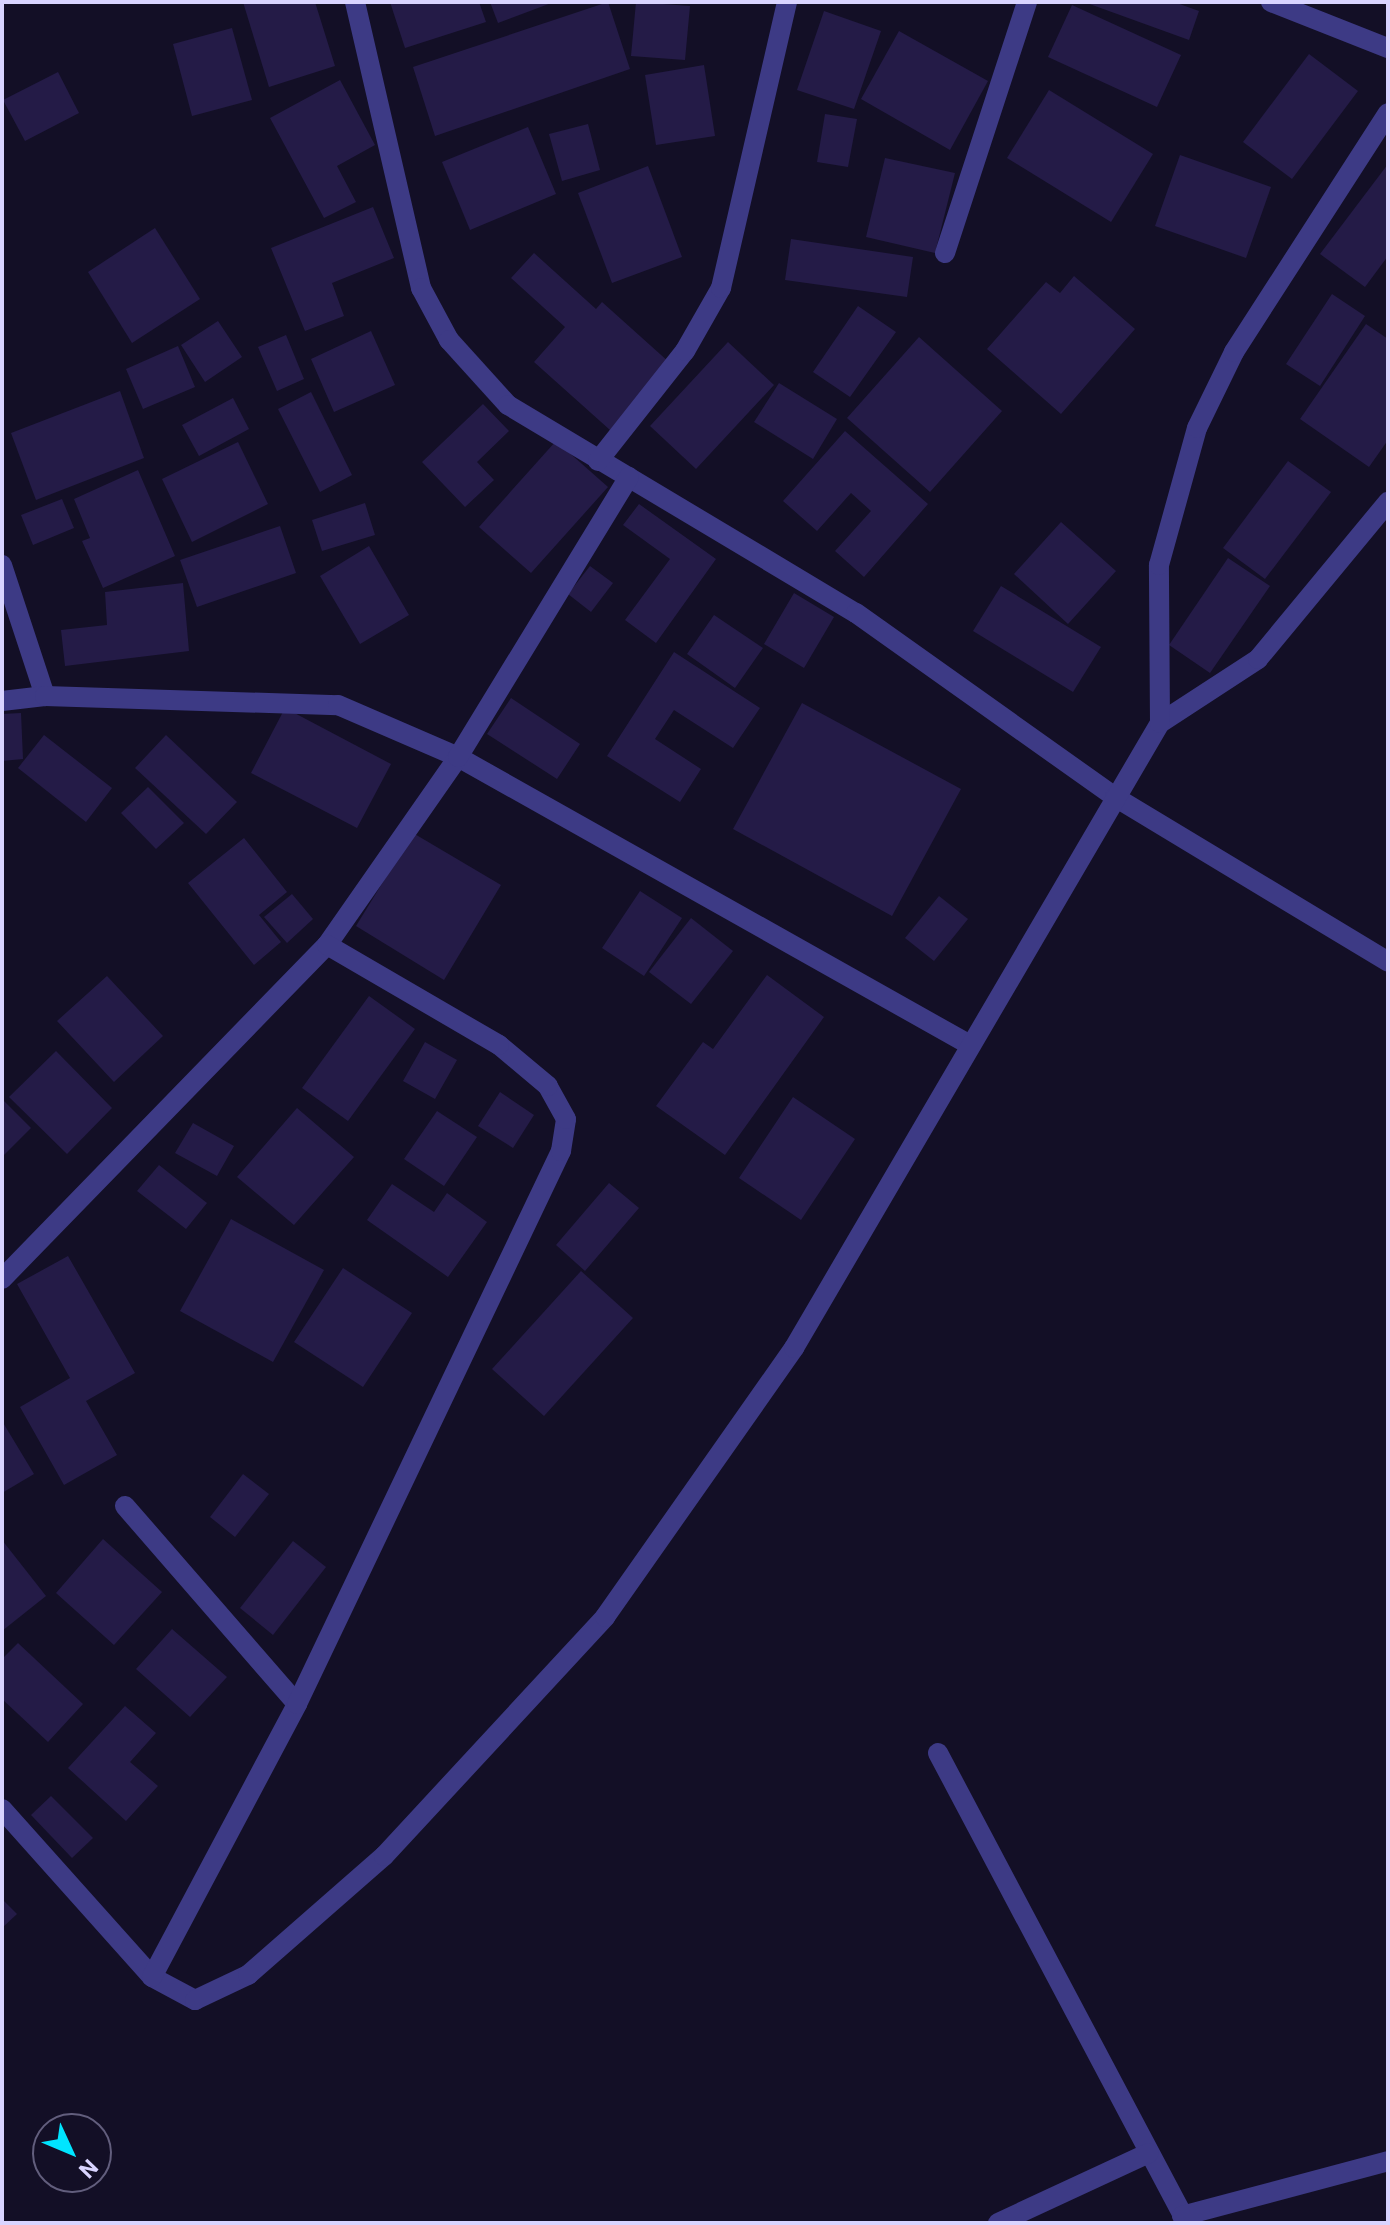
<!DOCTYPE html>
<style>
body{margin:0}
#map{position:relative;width:1390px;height:2225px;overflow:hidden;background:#130f26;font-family:Roboto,sans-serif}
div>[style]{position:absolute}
.building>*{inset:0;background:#241b47}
.minor>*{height:20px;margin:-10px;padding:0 10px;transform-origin:10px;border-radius:10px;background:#3d3a85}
span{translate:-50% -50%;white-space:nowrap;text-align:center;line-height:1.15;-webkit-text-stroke:7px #130f26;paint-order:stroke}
.frame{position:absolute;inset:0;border:4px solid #d9d4ff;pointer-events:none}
.north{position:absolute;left:32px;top:2113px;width:80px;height:80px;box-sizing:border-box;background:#130f26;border:2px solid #625e7d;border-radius:50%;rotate:134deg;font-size:22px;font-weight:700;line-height:32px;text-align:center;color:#d9d4ff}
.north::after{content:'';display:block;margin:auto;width:28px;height:36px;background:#00e5ff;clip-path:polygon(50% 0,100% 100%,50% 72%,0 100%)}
</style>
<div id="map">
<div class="building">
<i style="clip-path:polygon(243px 2px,315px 2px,335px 66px,269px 87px)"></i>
<i style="clip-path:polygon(390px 2px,479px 2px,486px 22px,405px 48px)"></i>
<i style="clip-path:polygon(490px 2px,554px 2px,498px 23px)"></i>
<i style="clip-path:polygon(608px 2px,630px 69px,435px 136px,413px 67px)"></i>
<i style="clip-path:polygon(636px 2px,690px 6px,685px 60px,631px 56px)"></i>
<i style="clip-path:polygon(1084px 2px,1174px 2px,1199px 11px,1189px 40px)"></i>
<i style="clip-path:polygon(1072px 5px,1181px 55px,1157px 107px,1048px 57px)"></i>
<i style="clip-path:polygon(824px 11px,881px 31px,854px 109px,797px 90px)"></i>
<i style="clip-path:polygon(232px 28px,252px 100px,192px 116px,173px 44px)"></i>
<i style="clip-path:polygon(899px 31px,988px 81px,950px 150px,861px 99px)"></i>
<i style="clip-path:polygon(1309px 54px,1358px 91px,1292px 179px,1243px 142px)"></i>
<i style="clip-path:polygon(704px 65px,715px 136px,656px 145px,645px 75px)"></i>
<i style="clip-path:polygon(58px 72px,79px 113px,25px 141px,3px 100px)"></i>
<i style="clip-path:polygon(340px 80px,375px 145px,337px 166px,356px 202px,324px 218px,270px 118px)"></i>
<i style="clip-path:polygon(1049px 90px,1153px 154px,1111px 222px,1007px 158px)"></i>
<i style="clip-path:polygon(825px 114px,857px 119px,848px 167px,817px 162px)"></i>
<i style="clip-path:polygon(588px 124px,600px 170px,562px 181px,549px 134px)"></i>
<i style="clip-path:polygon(528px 127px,556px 194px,470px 230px,442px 162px)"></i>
<i style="clip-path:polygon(1180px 155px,1271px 187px,1246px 258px,1155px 226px)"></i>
<i style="clip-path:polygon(885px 158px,955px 173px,935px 253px,866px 237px)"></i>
<i style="clip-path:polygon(1388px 164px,1388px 256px,1365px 287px,1320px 254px)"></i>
<i style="clip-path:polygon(648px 166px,682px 257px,612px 283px,578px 193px)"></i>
<i style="clip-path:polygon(373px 207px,394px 258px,332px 283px,344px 316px,305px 331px,271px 248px)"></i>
<i style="clip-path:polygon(155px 228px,200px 299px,132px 343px,88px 272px)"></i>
<i style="clip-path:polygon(791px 239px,913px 257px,907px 297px,785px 280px)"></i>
<i style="clip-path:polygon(534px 253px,596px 309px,602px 302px,670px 363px,610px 430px,534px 362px,565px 327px,511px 278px)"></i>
<i style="clip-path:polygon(1074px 276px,1135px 329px,1061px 414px,987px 349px,1046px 282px,1060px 293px)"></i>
<i style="clip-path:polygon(1332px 294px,1365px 316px,1320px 386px,1286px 364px)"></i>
<i style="clip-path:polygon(858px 306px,896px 332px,850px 397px,813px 372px)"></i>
<i style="clip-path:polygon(218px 321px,242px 357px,205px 382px,181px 345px)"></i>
<i style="clip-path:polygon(1366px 324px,1388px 339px,1388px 440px,1369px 467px,1300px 419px)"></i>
<i style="clip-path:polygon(371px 331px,395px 385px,334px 412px,311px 359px)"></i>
<i style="clip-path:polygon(286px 335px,304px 379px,277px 391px,258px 347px)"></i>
<i style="clip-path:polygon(919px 337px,1002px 411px,930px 492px,847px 418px)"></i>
<i style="clip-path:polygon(728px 342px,774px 385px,696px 469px,650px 426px)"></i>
<i style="clip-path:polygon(178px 346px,195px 387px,143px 409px,126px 369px)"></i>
<i style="clip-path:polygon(779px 383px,837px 419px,813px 459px,754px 422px)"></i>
<i style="clip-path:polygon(120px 391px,144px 458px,36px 500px,11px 433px)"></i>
<i style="clip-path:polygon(311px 392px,352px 475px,320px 492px,278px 409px)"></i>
<i style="clip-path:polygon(233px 398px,249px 429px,199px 456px,182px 425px)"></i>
<i style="clip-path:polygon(483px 404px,509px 431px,477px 462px,494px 480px,465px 507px,422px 462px)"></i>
<i style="clip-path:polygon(845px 431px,928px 504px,864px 577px,835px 551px,871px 511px,851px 493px,817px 531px,783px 501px)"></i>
<i style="clip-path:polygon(556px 441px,608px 487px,531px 573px,479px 527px)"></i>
<i style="clip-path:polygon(238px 442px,268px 504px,192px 542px,162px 479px)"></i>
<i style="clip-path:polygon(1288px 461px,1331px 492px,1265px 579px,1223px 548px)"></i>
<i style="clip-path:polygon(138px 470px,175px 556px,103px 588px,82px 541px,90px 538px,74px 499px)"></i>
<i style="clip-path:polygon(62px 499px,74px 528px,33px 545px,21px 515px)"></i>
<i style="clip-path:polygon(365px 503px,375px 535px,322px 551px,312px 520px)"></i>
<i style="clip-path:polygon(639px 504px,716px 559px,656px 643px,625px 620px,670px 559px,623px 525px)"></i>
<i style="clip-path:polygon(1061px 522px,1116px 571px,1068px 624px,1014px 574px)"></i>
<i style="clip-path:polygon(280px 526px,296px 573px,197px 607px,180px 560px)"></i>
<i style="clip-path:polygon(369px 546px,409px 615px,360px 644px,320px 576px)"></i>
<i style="clip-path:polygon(1228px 558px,1270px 586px,1210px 673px,1169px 645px)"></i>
<i style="clip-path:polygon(590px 566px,613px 583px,591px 612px,568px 594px)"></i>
<i style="clip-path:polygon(183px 583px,189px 651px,65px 666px,61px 630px,107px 625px,105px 592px)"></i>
<i style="clip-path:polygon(1001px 586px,1101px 647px,1073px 692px,973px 631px)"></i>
<i style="clip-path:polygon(794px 593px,834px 617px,804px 668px,764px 644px)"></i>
<i style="clip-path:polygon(714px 615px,763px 648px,735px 688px,687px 654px)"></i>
<i style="clip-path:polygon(674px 652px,760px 708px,733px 748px,674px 710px,655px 739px,701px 769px,680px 802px,607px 756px)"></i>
<i style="clip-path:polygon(511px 698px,580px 744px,557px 779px,487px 734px)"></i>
<i style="clip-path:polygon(802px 703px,961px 789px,892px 916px,733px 829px)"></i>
<i style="clip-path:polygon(285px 708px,391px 764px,357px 828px,251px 773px)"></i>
<i style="clip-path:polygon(21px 713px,23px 759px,2px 761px,2px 714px)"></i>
<i style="clip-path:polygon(44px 735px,112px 788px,86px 822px,18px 768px)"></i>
<i style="clip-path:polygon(166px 735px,237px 802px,206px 834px,135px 768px)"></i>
<i style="clip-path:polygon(148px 787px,184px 823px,156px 849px,121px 813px)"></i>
<i style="clip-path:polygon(413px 833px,501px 885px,444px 980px,356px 926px)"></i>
<i style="clip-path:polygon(244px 838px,287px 892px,259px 915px,281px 942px,254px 965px,188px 883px)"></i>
<i style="clip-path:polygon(640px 891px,682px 918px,644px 976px,602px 948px)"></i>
<i style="clip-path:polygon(292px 894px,313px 919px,287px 943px,264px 917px)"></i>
<i style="clip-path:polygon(939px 896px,968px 919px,934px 961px,905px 938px)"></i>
<i style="clip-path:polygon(691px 918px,733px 951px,691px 1004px,649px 972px)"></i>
<i style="clip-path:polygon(767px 975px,824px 1017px,725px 1155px,656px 1106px,703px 1042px,713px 1049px)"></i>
<i style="clip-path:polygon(107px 976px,163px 1036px,114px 1082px,57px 1021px)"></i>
<i style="clip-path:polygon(369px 996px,415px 1029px,348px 1121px,302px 1088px)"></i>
<i style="clip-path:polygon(425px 1042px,457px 1060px,435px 1099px,403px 1081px)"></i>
<i style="clip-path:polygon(56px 1051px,112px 1108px,67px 1154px,9px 1097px)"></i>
<i style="clip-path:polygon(500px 1092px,534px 1115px,513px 1148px,478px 1126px)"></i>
<i style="clip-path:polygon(793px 1097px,855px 1139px,801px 1220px,739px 1178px)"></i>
<i style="clip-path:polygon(2px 1099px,31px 1128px,2px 1157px)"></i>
<i style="clip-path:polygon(297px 1108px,354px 1157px,294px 1225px,237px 1177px)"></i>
<i style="clip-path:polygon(437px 1111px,477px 1137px,444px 1186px,404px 1159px)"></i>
<i style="clip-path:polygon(193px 1123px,234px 1146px,217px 1176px,175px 1153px)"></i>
<i style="clip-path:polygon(159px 1165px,207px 1203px,186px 1229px,137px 1191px)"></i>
<i style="clip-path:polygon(609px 1183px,639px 1208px,585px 1271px,556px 1245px)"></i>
<i style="clip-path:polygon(392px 1184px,434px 1212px,447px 1193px,487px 1222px,448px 1277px,367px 1220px)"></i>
<i style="clip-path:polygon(231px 1219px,324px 1270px,273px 1362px,180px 1311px)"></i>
<i style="clip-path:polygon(68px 1256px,135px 1373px,86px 1401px,117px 1455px,64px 1485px,20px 1407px,70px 1378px,17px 1284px)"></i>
<i style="clip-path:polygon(343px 1268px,412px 1313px,363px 1387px,294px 1342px)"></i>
<i style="clip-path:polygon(581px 1271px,633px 1318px,544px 1416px,492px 1369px)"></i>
<i style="clip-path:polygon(2px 1421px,34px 1474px,2px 1493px)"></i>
<i style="clip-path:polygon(243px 1474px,269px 1494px,235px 1537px,210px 1517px)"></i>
<i style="clip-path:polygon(103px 1539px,162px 1592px,114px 1645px,56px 1593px)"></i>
<i style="clip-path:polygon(2px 1540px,46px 1596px,2px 1631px)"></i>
<i style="clip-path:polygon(293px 1541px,326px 1567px,273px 1635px,240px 1608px)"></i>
<i style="clip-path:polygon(172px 1629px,227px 1677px,190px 1717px,136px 1669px)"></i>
<i style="clip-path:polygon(18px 1643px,83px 1704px,48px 1742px,2px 1699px,2px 1659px)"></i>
<i style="clip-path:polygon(125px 1706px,156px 1733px,130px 1762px,158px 1786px,126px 1821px,68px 1768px)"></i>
<i style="clip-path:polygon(51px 1796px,93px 1838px,72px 1858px,31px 1815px)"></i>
<i style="clip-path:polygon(2px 1899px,17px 1914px,2px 1928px)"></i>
</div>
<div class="minor">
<i style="left:355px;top:2px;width:294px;rotate:77deg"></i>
<i style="left:421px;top:288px;width:59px;rotate:61.7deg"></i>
<i style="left:449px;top:340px;width:88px;rotate:47.8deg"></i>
<i style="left:508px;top:405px;width:405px;rotate:30.9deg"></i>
<i style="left:856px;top:613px;width:318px;rotate:35.4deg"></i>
<i style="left:1115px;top:797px;width:319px;rotate:31.1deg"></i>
<i style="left:1271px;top:2px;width:126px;rotate:21.5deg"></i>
<i style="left:945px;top:253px;width:264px;rotate:-71.9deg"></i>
<i style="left:598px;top:461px;width:140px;rotate:-51.7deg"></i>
<i style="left:685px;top:351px;width:73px;rotate:-60.3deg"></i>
<i style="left:721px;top:288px;width:294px;rotate:-77deg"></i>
<i style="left:2px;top:565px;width:138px;rotate:71.8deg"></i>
<i style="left:2px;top:701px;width:43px;rotate:-6.6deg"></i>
<i style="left:45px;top:696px;width:293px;rotate:1.8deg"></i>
<i style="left:338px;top:705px;width:131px;rotate:23.4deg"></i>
<i style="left:458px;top:757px;width:587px;rotate:29.36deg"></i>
<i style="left:1160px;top:723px;width:117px;rotate:-33.1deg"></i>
<i style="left:1258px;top:659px;width:204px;rotate:-50.4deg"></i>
<i style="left:2px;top:1279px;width:466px;rotate:-45.8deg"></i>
<i style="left:327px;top:945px;width:229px;rotate:-55.1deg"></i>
<i style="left:458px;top:757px;width:328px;rotate:-58.6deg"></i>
<i style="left:125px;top:1506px;width:262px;rotate:49deg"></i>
<i style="left:938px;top:1753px;width:532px;rotate:62.09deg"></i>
<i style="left:2px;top:1809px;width:225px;rotate:48.2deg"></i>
<i style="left:152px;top:1977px;width:49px;rotate:28.1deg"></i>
<i style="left:195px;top:2000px;width:59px;rotate:-25.3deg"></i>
<i style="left:248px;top:1975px;width:181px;rotate:-41.2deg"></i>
<i style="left:384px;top:1856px;width:326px;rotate:-47.2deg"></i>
<i style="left:605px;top:1617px;width:329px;rotate:-54.9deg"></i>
<i style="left:794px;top:1348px;width:724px;rotate:-59.65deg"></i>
<i style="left:1160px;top:723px;width:158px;rotate:-90.4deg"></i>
<i style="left:1159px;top:565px;width:142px;rotate:-74.5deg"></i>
<i style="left:1197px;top:428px;width:85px;rotate:-64deg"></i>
<i style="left:1234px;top:352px;width:284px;rotate:-57.2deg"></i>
<i style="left:152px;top:1977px;width:309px;rotate:-62deg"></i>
<i style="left:297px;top:1704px;width:613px;rotate:-64.48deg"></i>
<i style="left:561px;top:1151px;width:32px;rotate:-81deg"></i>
<i style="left:566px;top:1119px;width:38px;rotate:-119deg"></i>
<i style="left:548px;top:1086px;width:64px;rotate:-140.1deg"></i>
<i style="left:499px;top:1045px;width:199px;rotate:-149.8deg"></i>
<i style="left:1182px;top:2216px;width:213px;rotate:-14.9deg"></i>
<i style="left:998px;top:2223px;width:166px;rotate:-24.9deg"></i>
</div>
<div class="frame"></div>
<div class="north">N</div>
</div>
